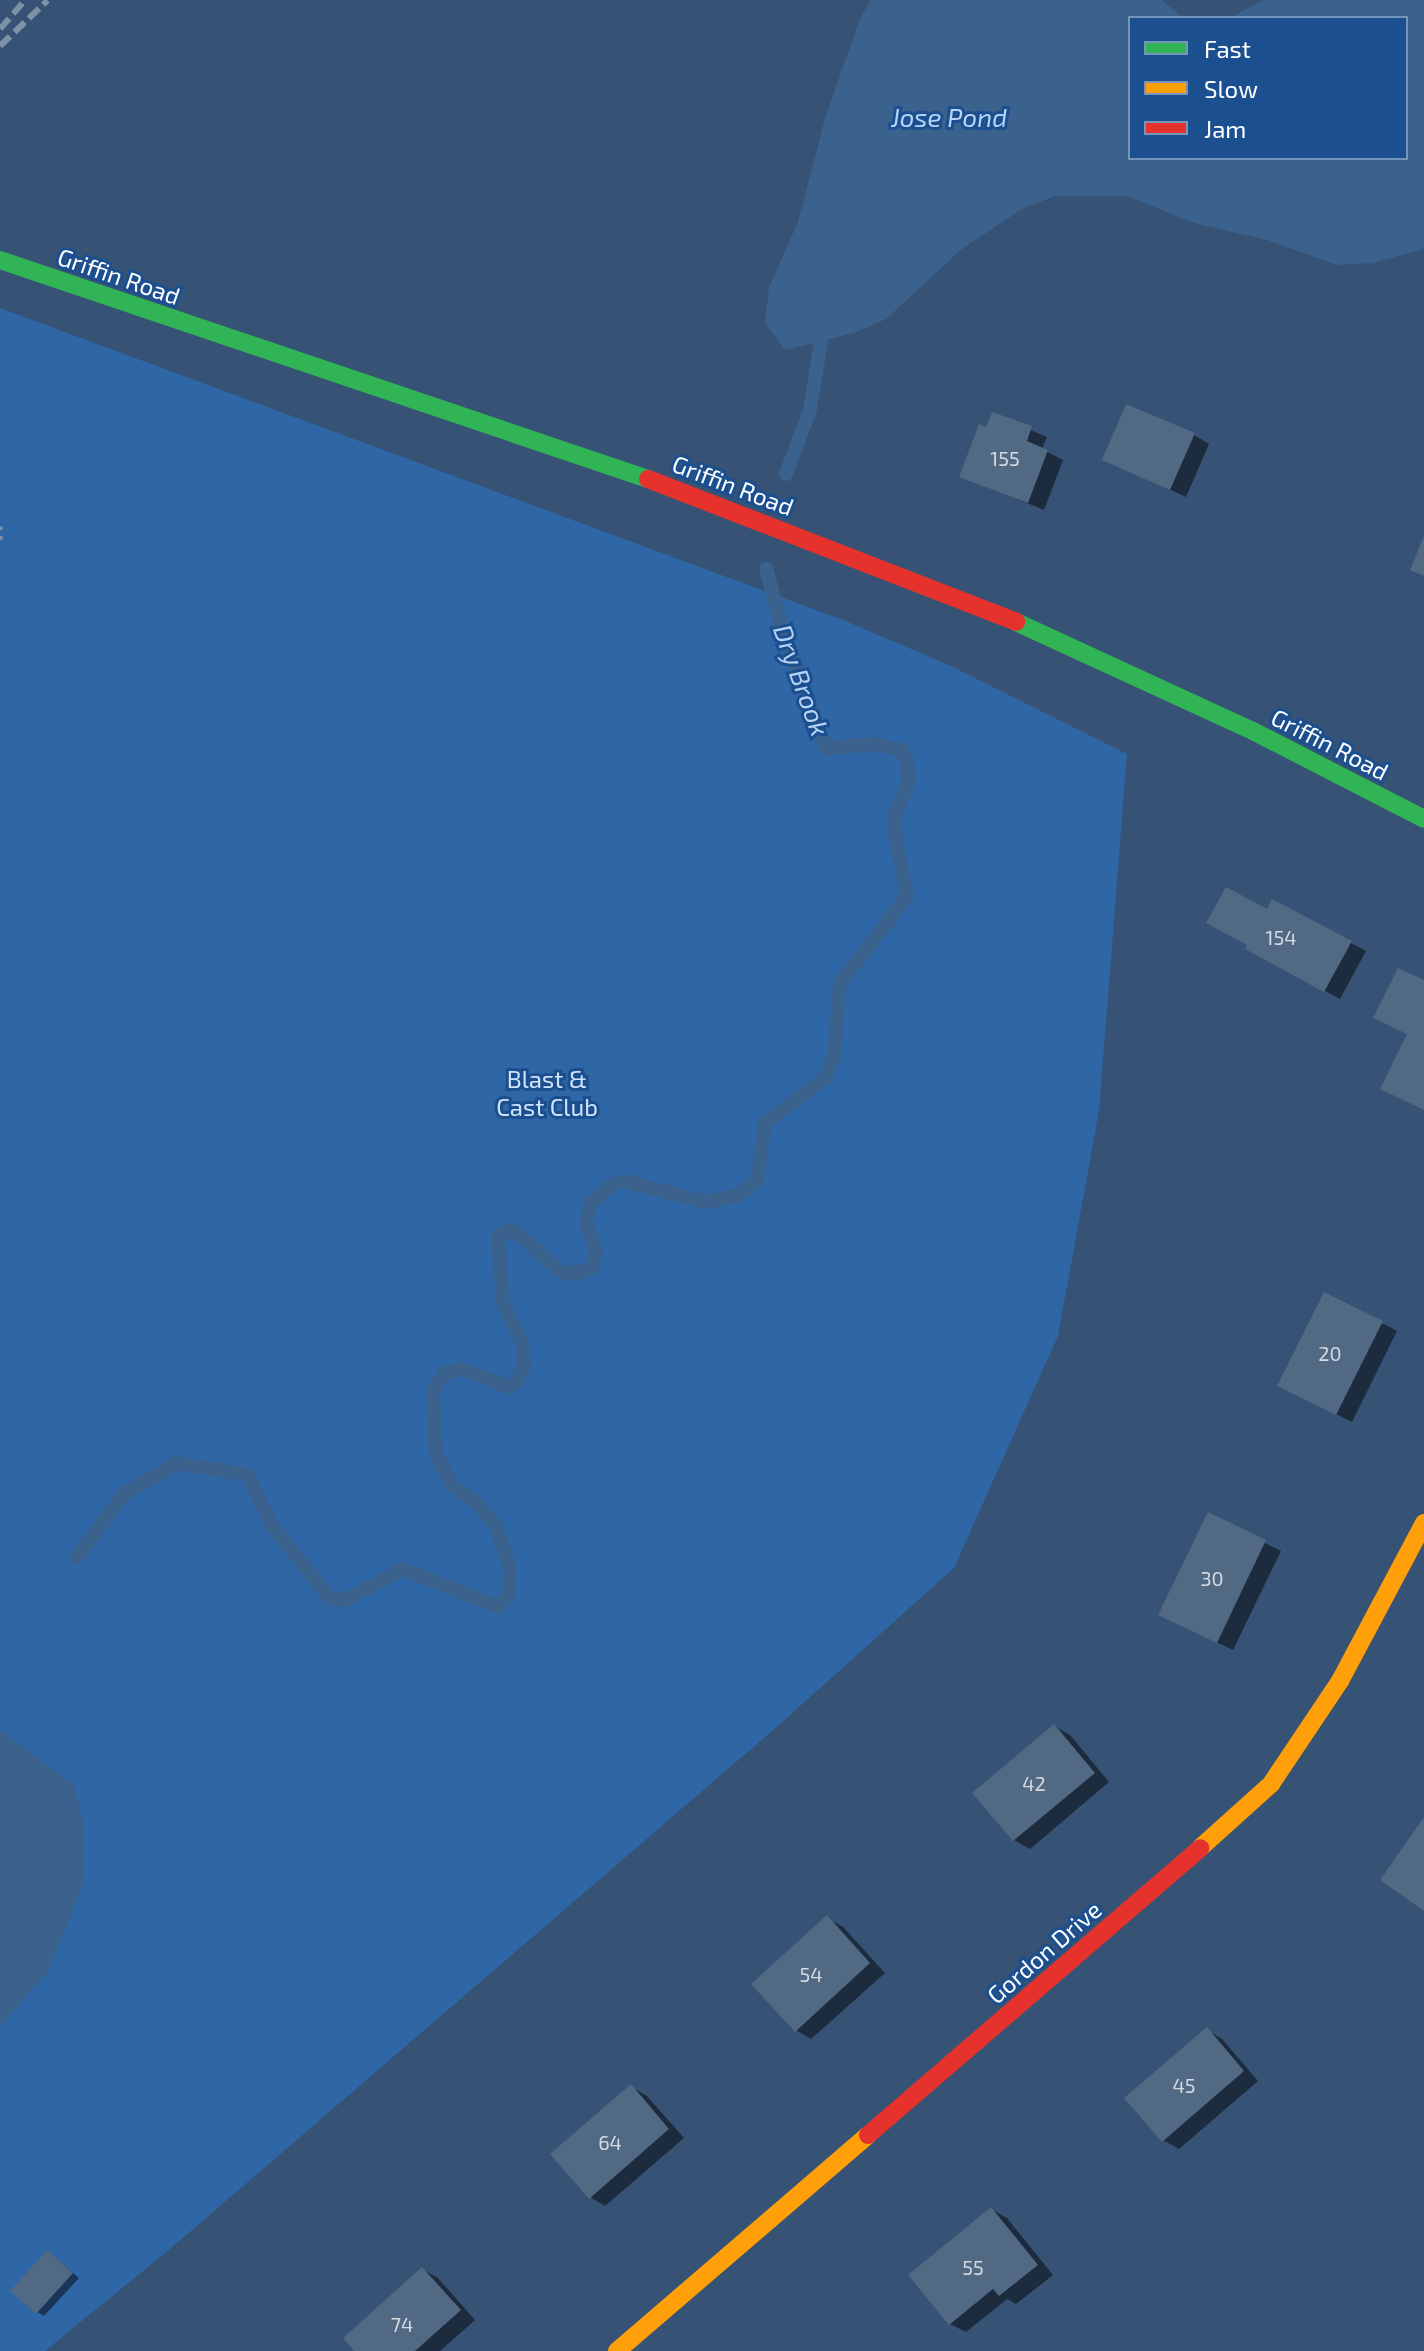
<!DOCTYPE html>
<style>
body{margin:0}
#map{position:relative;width:1424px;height:2351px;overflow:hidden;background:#365274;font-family:"Exo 2",sans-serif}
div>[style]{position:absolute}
.green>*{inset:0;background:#2f66a5}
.water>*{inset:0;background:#3b618d}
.shadow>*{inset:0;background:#0007}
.stream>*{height:14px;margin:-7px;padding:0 7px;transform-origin:7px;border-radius:7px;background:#3b618d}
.building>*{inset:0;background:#526984}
.path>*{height:5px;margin-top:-2.5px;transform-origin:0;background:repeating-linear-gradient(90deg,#7d92a8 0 4px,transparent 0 10px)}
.fast>*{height:18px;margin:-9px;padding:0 9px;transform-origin:9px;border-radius:9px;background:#30b455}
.slow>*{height:18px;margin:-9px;padding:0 9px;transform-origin:9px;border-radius:9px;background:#ff9f0a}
.jam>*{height:18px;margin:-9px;padding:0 9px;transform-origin:9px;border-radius:9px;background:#e5322d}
.rail>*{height:6px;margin-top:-3px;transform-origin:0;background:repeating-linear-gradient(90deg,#7e92a7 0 14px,transparent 0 20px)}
span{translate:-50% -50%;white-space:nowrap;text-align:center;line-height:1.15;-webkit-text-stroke:6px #1b4f8f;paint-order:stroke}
.number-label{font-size:20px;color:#d4dae0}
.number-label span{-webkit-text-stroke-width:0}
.street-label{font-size:24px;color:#fff}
.park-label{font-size:24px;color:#cfe3fa}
.water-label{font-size:26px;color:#b5d3f5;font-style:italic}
.legend{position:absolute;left:1128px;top:16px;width:280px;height:144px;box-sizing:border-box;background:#1b4f8f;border:2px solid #7695bc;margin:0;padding:10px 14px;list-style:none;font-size:24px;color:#fff}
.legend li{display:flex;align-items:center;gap:16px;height:40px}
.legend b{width:40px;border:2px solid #7695bc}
</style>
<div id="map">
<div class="green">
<i style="clip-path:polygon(0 308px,843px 620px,951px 666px,1127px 754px,1099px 1111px,1058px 1336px,954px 1568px,779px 1725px,170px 2249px,45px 2351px,0 2351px)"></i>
</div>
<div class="water">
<i style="clip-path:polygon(871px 0,1162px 0,1183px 18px,1130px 18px,1130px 158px,1406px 158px,1406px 18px,1230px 18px,1263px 0,1424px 0,1424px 249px,1373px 263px,1337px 265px,1267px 240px,1194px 223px,1127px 196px,1055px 196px,1022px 209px,962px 249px,886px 319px,854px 333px,785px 350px,765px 323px,769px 287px,798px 222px,826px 115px,861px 16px)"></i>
<i style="clip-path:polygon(0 1729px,74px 1785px,84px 1826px,84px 1880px,65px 1931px,46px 1974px,0 2027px)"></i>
</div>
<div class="shadow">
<i style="clip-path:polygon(993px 415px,1047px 437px,1042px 449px,1063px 460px,1044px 510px,962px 476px)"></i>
<i style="clip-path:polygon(1194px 435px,1209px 444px,1186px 497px,1104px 459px)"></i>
<i style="clip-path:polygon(1351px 943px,1366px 951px,1340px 999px,1263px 958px)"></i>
<i style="clip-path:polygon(1382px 1323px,1397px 1331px,1352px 1422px,1295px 1394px)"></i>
<i style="clip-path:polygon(1209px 1515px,1281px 1551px,1233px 1650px,1176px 1623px)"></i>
<i style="clip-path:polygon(1054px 1726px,1070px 1735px,1109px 1782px,1030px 1849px,1014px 1840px)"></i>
<i style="clip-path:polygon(827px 1918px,843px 1927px,885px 1973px,811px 2039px,796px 2030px)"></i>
<i style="clip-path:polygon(1207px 2030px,1222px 2039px,1258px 2081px,1179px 2149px,1163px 2140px)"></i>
<i style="clip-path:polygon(632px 2087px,647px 2096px,684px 2138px,605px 2206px,590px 2197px)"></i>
<i style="clip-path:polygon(991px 2209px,1007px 2218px,1053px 2275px,1016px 2304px,1007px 2299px,966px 2332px,950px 2324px)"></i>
<i style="clip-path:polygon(55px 2257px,79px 2278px,44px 2316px,37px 2312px)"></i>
<i style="clip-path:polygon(422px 2269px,438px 2278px,475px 2320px,440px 2351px,357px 2351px)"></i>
</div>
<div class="stream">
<i style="left:786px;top:474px;width:68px;rotate:-69.4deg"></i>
<i style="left:810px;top:410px;width:70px;rotate:-80.9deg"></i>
<i style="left:77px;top:1557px;width:79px;rotate:-53.3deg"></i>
<i style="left:124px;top:1494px;width:61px;rotate:-30.3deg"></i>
<i style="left:177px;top:1463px;width:72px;rotate:9.6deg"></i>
<i style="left:248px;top:1475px;width:54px;rotate:64.9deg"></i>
<i style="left:271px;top:1524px;width:95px;rotate:51.4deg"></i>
<i style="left:330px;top:1598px;width:15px;rotate:8deg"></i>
<i style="left:345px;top:1600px;width:66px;rotate:-28.1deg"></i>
<i style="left:403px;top:1569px;width:103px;rotate:21.6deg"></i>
<i style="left:499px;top:1607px;width:17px;rotate:-54deg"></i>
<i style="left:509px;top:1593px;width:25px;rotate:-88deg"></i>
<i style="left:510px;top:1568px;width:46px;rotate:-109.2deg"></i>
<i style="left:495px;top:1525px;width:31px;rotate:-130deg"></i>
<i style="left:475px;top:1501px;width:25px;rotate:-146deg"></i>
<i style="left:454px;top:1487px;width:36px;rotate:-120deg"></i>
<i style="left:436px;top:1456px;width:65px;rotate:-92.6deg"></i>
<i style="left:433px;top:1391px;width:22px;rotate:-56deg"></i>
<i style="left:445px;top:1373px;width:17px;rotate:-13deg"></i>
<i style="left:462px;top:1369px;width:50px;rotate:21deg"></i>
<i style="left:509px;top:1387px;width:9px;rotate:-36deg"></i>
<i style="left:516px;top:1382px;width:17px;rotate:-62deg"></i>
<i style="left:524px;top:1367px;width:25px;rotate:-95deg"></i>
<i style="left:522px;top:1342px;width:43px;rotate:-116deg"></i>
<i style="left:503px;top:1303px;width:68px;rotate:-94.2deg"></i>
<i style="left:498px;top:1235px;width:16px;rotate:-18deg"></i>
<i style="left:513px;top:1230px;width:66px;rotate:40.7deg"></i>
<i style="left:563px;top:1273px;width:19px;rotate:-3deg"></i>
<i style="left:582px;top:1272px;width:10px;rotate:-24deg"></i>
<i style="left:591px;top:1268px;width:17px;rotate:-73deg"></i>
<i style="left:596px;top:1252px;width:31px;rotate:-109deg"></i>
<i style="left:586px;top:1223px;width:19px;rotate:-78deg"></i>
<i style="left:590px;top:1204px;width:28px;rotate:-42deg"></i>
<i style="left:611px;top:1185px;width:14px;rotate:-17deg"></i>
<i style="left:624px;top:1181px;width:84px;rotate:14.5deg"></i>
<i style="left:705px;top:1202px;width:33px;rotate:-11deg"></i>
<i style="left:737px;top:1196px;width:26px;rotate:-39deg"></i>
<i style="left:757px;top:1180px;width:58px;rotate:-82deg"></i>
<i style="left:765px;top:1123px;width:75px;rotate:-36.9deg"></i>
<i style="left:825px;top:1078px;width:22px;rotate:-66deg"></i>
<i style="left:834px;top:1058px;width:75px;rotate:-85.4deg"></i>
<i style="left:840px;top:983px;width:109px;rotate:-52.1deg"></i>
<i style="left:907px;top:897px;width:69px;rotate:-100.8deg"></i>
<i style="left:894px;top:829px;width:15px;rotate:-86deg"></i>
<i style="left:895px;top:814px;width:34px;rotate:-67deg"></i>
<i style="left:908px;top:783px;width:23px;rotate:-92deg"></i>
<i style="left:907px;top:760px;width:12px;rotate:-121deg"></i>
<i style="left:901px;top:750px;width:27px;rotate:-167deg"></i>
<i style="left:875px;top:744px;width:49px;rotate:175.3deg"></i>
<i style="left:826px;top:748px;width:116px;rotate:-110.8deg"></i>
<i style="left:785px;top:640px;width:74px;rotate:-104.8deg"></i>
</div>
<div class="building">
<i style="clip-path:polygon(1126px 404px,1195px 433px,1170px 490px,1102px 460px)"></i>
<i style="clip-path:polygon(992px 412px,1032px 426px,1027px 441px,1048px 450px,1028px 503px,959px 477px,979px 424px,986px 427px)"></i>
<i style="clip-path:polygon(1424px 536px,1424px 576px,1410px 570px)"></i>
<i style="clip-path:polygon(1226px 887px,1267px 909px,1272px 899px,1352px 941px,1324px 992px,1245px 949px,1247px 945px,1206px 923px)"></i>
<i style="clip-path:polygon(1398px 968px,1424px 980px,1424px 1110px,1380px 1089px,1407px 1034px,1373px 1018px)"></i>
<i style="clip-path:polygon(1324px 1292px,1383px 1321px,1336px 1415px,1277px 1386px)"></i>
<i style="clip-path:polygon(1208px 1512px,1266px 1540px,1217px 1643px,1158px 1615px)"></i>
<i style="clip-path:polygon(1054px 1724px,1095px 1773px,1013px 1841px,972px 1793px)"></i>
<i style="clip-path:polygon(1424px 1817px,1424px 1911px,1380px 1880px)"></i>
<i style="clip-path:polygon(827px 1915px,870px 1963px,795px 2032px,751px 1984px)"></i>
<i style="clip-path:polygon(1207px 2027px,1244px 2071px,1162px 2142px,1124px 2098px)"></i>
<i style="clip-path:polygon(631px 2084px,669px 2129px,589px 2199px,550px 2154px)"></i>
<i style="clip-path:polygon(991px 2207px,1038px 2265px,999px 2296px,993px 2289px,949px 2325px,908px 2275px)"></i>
<i style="clip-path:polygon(47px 2250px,73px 2273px,36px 2314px,10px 2291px)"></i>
<i style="clip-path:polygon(422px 2267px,461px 2310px,415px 2351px,354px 2351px,343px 2338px)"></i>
</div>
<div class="path">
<i style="left:0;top:526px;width:17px;rotate:90deg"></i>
</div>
<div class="fast">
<i style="left:0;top:260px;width:684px;rotate:18.67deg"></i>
<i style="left:1016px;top:622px;width:261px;rotate:24.7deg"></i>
<i style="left:1253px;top:731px;width:192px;rotate:27.2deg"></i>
</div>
<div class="slow">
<i style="left:1200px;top:1848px;width:96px;rotate:-42deg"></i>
<i style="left:1271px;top:1784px;width:124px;rotate:-56.2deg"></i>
<i style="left:1340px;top:1681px;width:179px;rotate:-62deg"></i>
<i style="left:617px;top:2351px;width:331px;rotate:-40.7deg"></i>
</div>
<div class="jam">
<i style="left:648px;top:479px;width:395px;rotate:21.2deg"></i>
<i style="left:868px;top:2135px;width:439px;rotate:-40.8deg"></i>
</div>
<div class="rail">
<i style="left:0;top:29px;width:38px;rotate:-49deg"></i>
<i style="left:0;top:46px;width:66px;rotate:-43.8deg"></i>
</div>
<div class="number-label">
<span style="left:1005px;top:458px">155</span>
<span style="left:1281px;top:937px">154</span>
<span style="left:1330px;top:1353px">20</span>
<span style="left:1212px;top:1578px">30</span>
<span style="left:1034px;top:1783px">42</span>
<span style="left:811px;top:1974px">54</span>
<span style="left:1184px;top:2085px">45</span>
<span style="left:610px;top:2142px">64</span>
<span style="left:973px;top:2267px">55</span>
<span style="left:402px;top:2324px">74</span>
</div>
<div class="street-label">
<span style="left:119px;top:276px;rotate:19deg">Griffin Road</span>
<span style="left:733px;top:485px;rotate:21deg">Griffin Road</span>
<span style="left:1330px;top:744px;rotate:27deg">Griffin Road</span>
<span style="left:1044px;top:1952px;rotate:-41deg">Gordon Drive</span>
</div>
<div class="park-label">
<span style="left:547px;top:1093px">Blast &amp;<br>Cast Club</span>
</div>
<div class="water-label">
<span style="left:949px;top:117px">Jose Pond</span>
<span style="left:802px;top:680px;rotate:70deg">Dry Brook</span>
</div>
<ul class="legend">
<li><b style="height:10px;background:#30b455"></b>Fast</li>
<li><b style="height:10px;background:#ff9f0a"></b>Slow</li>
<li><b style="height:10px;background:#e5322d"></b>Jam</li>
</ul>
</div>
